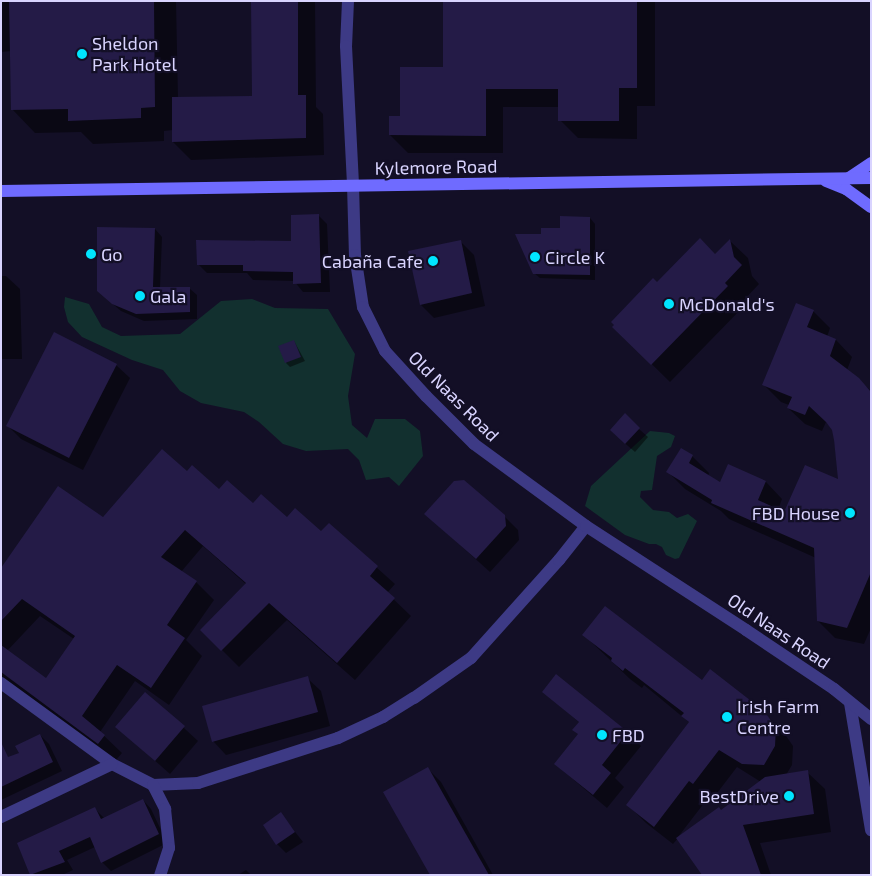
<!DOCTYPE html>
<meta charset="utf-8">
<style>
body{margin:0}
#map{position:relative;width:872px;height:876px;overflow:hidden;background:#130f26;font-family:"Exo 2",sans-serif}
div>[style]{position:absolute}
.green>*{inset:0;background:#12302f}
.shadow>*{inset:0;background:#0007}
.building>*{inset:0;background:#241b47}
.minor>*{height:12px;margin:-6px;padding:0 6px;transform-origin:6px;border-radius:6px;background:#3d3a85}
.tertiary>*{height:12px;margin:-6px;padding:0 6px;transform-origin:6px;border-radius:6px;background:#3d3a85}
.secondary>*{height:12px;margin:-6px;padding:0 6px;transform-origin:6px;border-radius:6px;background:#6f6bff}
.dots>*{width:14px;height:14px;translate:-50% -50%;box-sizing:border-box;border:2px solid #130f26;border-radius:50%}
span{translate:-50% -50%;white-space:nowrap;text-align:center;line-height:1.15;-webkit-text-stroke:4.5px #130f26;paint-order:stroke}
.poi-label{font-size:18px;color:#d9d4ff}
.left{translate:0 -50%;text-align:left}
.right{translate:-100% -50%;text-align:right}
.street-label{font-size:18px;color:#d9d4ff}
.frame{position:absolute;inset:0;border:2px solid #d9d4ff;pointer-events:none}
</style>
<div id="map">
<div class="green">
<i style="clip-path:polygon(65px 297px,89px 304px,102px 327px,121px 336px,180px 334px,221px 301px,252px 299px,275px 308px,328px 309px,355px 354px,348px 396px,352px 425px,367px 438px,375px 419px,405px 419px,420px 431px,423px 456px,399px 486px,389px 477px,366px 480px,359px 460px,348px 449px,306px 451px,283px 444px,259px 422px,244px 412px,201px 403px,180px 391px,163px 370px,132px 360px,82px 337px,68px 322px,64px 307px)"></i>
<i style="clip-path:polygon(650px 431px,669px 433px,675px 436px,671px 447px,657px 456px,652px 490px,641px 491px,640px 497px,653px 510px,669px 512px,677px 518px,688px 514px,697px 521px,679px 558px,675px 559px,666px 555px,662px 547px,656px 544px,649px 544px,625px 535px,585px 506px,591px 486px)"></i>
</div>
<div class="shadow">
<i style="clip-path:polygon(1px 1px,176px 1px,178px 98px,253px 97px,252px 1px,315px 1px,316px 107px,323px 114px,324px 155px,191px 160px,173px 142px,173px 130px,164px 131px,164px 141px,93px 144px,81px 132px,35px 133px,12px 109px,11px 51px,1px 52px)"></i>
<i style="clip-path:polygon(444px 1px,655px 1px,655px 106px,637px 106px,637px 139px,578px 138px,560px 120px,560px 107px,503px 107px,503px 153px,408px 153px,390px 135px,401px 118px,444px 68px)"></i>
<i style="clip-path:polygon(318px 215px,327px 224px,330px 292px,303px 292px,294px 281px,253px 280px,247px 273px,207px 273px,198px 264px,292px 242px)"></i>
<i style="clip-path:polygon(590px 218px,595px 224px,595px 280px,540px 278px,534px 273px,542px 235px)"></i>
<i style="clip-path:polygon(155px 229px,162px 237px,160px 288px,189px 288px,197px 295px,197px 319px,144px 321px,121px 311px,106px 298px)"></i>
<i style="clip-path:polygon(460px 241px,474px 255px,485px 306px,434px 318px,421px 305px)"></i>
<i style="clip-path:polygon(730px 241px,748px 258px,752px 276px,759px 284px,742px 302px,745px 305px,670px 382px,614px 327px,657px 284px,715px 255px)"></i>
<i style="clip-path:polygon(1px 276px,6px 276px,20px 289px,22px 359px,1px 359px)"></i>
<i style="clip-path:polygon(813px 311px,830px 328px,827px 337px,836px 340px,852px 357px,847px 370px,871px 391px,871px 628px,864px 644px,835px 638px,818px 621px,816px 558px,729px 519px,721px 511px,685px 489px,668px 472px,682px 450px,692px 456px,709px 473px,708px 476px,720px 483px,728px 466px,766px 482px,782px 499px,778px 510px,785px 514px,839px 481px,833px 429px,826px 422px,822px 431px,805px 424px,788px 408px,789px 405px,781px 402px,764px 385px)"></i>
<i style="clip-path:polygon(294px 341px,305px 361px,290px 367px,286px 363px)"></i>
<i style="clip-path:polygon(116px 365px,130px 378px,83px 470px,21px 439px,8px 426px)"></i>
<i style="clip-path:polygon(639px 429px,648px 437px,635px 452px,620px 439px)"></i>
<i style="clip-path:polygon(evenodd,187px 473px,219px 491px,321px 533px,329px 525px,395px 584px,387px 593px,411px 616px,355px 680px,287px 620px,239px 667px,202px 630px,247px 585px,203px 546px,181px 572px,196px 582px,214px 600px,186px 640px,202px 656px,169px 705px,135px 681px,100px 732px,122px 753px,116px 760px,1px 679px,1px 570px,187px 473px,40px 616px,74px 639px,46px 680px,7px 651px,40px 616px)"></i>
<i style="clip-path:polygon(504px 516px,518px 530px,519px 540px,490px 572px,440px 527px)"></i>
<i style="clip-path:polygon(evenodd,584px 635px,702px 682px,763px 712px,782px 730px,793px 746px,792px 765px,786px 775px,807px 772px,825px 789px,831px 832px,760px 843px,771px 875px,704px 875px,678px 838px,673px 844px,646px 823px,628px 805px,690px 723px,644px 685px,642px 688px,630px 679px,584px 635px,737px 767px,761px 782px,722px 812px,678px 837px,708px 798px,711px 801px,737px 767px)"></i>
<i style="clip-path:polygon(307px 678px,321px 691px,330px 726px,226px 755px,213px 741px)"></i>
<i style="clip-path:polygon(544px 692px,627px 732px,641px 746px,615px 778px,624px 787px,607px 808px,555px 764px,579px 735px,580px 723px)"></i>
<i style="clip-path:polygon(146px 693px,198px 741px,170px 774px,117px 727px)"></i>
<i style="clip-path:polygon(40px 735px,49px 744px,62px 771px,1px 800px,1px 762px,20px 753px)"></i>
<i style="clip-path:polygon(428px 769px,441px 782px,493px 875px,431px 875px)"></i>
<i style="clip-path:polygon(143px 800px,151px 809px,167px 843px,111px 871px,102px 862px,95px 847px,67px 860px,73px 870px,62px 875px,31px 875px,18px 844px,95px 809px,105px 819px)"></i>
<i style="clip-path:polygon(281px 814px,303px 842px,286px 853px,277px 844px)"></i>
<i style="clip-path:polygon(246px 870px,251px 875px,238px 875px)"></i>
</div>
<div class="building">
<i style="clip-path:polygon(9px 1px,154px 1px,155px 107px,141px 108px,141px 118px,68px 121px,68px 109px,11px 110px)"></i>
<i style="clip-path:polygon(251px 1px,298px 1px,298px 95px,306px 95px,306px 138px,172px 142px,172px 97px,252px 96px)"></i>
<i style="clip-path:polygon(443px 1px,637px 1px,637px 88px,619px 88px,619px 121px,558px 121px,558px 89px,486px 89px,486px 136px,389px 135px,389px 116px,400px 116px,400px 67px,443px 67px)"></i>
<i style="clip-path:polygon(319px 214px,321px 283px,293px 284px,293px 272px,243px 271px,243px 265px,197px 265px,196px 240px,291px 241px,291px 215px)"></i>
<i style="clip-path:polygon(560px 216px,590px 217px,590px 275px,533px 274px,515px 234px,541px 234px,541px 228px,560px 228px)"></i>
<i style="clip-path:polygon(97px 227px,155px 228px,153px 287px,190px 287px,190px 312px,136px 314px,112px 304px,97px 291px)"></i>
<i style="clip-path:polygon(700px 238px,715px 254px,730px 239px,734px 257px,742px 265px,725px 283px,728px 286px,651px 365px,612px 327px,614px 325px,611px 322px,653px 278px,657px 282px)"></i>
<i style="clip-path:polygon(461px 240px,472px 293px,420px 305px,408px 251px)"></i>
<i style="clip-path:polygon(796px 303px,814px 310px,807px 327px,836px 339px,830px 356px,859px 378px,871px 392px,871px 572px,847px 628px,817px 621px,814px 548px,711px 503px,712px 500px,666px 472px,681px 448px,693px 455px,689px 463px,720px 482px,728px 464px,766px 481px,758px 500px,784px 512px,805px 465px,838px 479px,834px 440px,832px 430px,826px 422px,809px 406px,805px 415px,787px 408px,792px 397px,762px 385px)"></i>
<i style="clip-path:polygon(54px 332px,117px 364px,69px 458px,6px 426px)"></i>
<i style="clip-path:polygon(294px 340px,301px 357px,285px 363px,278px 346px)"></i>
<i style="clip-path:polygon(625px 413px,640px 428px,625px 444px,610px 430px)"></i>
<i style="clip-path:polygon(162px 449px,187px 471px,192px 465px,219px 489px,227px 480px,253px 503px,261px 494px,287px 517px,295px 508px,321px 531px,329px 523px,378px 566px,370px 576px,395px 598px,337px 663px,269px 603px,221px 651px,200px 630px,246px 583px,185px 530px,161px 557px,197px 581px,167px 625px,185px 638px,151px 688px,117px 665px,82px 716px,105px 735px,98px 744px,1px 672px,1px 645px,46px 678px,75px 636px,22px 599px,1px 621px,1px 568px,58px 486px,103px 517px)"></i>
<i style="clip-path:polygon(464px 480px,505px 515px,506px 526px,476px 559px,424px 514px,454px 481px)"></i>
<i style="clip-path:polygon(605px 606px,702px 680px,710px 669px,764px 711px,776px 727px,775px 746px,764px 765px,742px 764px,719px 750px,693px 784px,689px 781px,654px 827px,626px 805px,689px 722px,681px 716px,684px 713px,625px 668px,623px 671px,611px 661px,612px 658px,582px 635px)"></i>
<i style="clip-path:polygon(556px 674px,628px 732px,602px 765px,611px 773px,593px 795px,554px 764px,578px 734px,572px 730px,579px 722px,542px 692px)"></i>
<i style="clip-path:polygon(308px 676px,318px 712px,212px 742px,202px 706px)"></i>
<i style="clip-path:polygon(145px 692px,185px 726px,155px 761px,115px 727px)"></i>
<i style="clip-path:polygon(40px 734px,53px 762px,1px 787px,1px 742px,8px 757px,19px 753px,15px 746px)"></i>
<i style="clip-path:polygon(428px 767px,489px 875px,430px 875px,383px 792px)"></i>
<i style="clip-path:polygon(808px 770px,814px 814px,743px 825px,761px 875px,702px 875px,676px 838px,719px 807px,721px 810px,765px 777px)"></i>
<i style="clip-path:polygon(143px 799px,159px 834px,101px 863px,90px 837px,59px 851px,65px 862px,30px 875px,17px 843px,95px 807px,101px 819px)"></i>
<i style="clip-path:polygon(281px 812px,295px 832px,276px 845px,263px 825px)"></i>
</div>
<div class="minor">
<i style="left:348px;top:1px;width:45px;rotate:92.5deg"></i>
<i style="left:346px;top:46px;width:139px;rotate:87.1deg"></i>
<i style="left:1px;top:683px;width:137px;rotate:36.1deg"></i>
<i style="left:112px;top:764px;width:46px;rotate:27.1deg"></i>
<i style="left:153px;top:785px;width:45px;rotate:-2.5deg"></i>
<i style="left:198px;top:783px;width:147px;rotate:-17.8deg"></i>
<i style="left:338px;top:738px;width:50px;rotate:-25deg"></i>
<i style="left:383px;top:717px;width:36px;rotate:-32deg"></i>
<i style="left:414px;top:698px;width:70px;rotate:-35.1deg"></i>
<i style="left:471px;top:658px;width:132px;rotate:-48.1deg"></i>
<i style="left:559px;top:560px;width:43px;rotate:-51.5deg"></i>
<i style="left:850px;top:703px;width:129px;rotate:80.6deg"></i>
<i style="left:153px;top:785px;width:27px;rotate:63deg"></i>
<i style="left:165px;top:809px;width:39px;rotate:84deg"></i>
<i style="left:169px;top:848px;width:28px;rotate:108deg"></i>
<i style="left:1px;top:817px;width:123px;rotate:-25.5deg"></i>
</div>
<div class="tertiary">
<i style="left:353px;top:185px;width:70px;rotate:88.4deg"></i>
<i style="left:355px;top:255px;width:53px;rotate:81.3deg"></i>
<i style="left:363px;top:307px;width:49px;rotate:63.4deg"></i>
<i style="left:385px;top:351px;width:61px;rotate:47.7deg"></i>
<i style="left:426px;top:396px;width:68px;rotate:45deg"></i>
<i style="left:474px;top:444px;width:139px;rotate:36.2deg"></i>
<i style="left:586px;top:526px;width:191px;rotate:33deg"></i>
<i style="left:746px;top:630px;width:106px;rotate:33.8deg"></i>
<i style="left:834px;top:689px;width:48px;rotate:39deg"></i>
</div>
<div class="secondary">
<i style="left:849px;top:178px;width:27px;rotate:-34deg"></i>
<i style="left:826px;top:181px;width:22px;rotate:22deg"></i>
<i style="left:846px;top:189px;width:31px;rotate:36deg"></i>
<i style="left:1px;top:191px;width:870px;rotate:-0.86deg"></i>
</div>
<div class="dots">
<i style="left:82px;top:54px;background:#00e5ff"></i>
<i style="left:91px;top:254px;background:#00e5ff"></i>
<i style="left:535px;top:257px;background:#00e5ff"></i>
<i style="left:433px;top:261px;background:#00e5ff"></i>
<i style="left:140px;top:296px;background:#00e5ff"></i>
<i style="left:669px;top:304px;background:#00e5ff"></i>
<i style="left:850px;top:513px;background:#00e5ff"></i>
<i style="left:727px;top:717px;background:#00e5ff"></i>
<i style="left:602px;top:735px;background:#00e5ff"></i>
<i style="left:789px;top:796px;background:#00e5ff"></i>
</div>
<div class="poi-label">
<span class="left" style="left:92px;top:54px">Sheldon<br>Park Hotel</span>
<span class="left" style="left:101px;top:254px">Go</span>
<span class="left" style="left:545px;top:257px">Circle K</span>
<span class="right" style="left:423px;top:261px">Cabaña Cafe</span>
<span class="left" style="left:150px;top:296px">Gala</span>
<span class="left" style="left:679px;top:304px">McDonald's</span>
<span class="right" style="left:840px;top:513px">FBD House</span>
<span class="left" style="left:737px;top:717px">Irish Farm<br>Centre</span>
<span class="left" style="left:612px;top:735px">FBD</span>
<span class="right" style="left:779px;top:796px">BestDrive</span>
</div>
<div class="street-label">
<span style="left:436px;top:167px;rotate:-1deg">Kylemore Road</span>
<span style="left:454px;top:396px;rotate:45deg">Old Naas Road</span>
<span style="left:779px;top:631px;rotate:34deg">Old Naas Road</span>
</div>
<div class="frame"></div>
</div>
